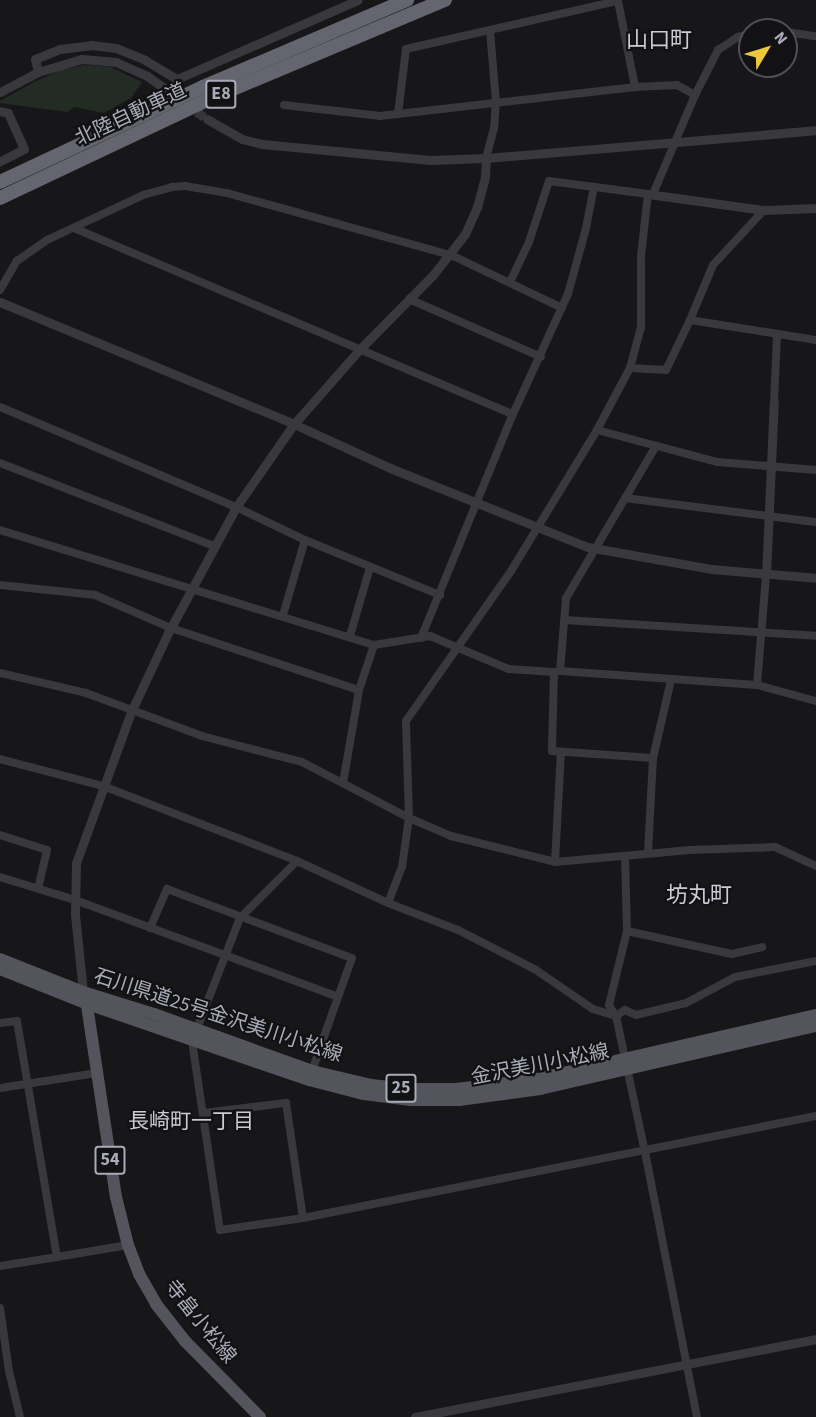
<!DOCTYPE html>
<meta charset="utf-8">
<style>
body{margin:0}
#map{position:relative;width:816px;height:1417px;overflow:hidden;background:#171719;font-family:"Source Sans 3","Noto Sans JP",sans-serif}
div>[style]{position:absolute}
.green>*{inset:0;background:#232b25}
.tertiary-tunnel>*{height:9px;margin-top:-4.5px;transform-origin:0;background:repeating-linear-gradient(90deg,#343539 0 9px,transparent 0 13.5px)}
.minor>*{height:8px;margin:-4px;padding:0 4px;transform-origin:4px;border-radius:4px;background:#38383d}
.tertiary>*{height:9px;margin:-4.5px;padding:0 4.5px;transform-origin:4.5px;border-radius:4.5px;background:#38383d}
.primary>*{height:12px;margin:-6px;padding:0 6px;transform-origin:6px;border-radius:6px;background:#54555c}
.motorway>*{height:14px;margin:-7px;padding:0 7px;transform-origin:7px;border-radius:7px;background:#64656e}
span{translate:-50% -50%;white-space:nowrap;text-align:center;line-height:1.15;-webkit-text-stroke:4.5px #121214;paint-order:stroke}
.shield-label span{padding:2px 4px;background:#121214;border:2px solid;border-radius:4px;-webkit-text-stroke-width:0}
.shield-label{font-size:18px;color:#a9acb8;font-weight:700}
.street-label{font-size:20px;color:#a9acb8}
.neighbourhood-label{font-size:21px;color:#cacbd4}
.quarter-label{font-size:22px;color:#cacbd4}
.north{position:absolute;left:738px;top:18px;width:60px;height:60px;box-sizing:border-box;background:#121214;border:2px solid #4e5056;border-radius:50%;rotate:52deg;font-size:16px;font-weight:700;line-height:24px;text-align:center;color:#a9acb8}
.north::after{content:'';display:block;margin:auto;width:21px;height:27px;background:#edc83a;clip-path:polygon(50% 0,100% 100%,50% 72%,0 100%)}
</style>
<div id="map">
<div class="green">
<i style="clip-path:polygon(85px 65px,110px 67px,142px 82px,131px 98px,104px 113px,74px 107px,67px 112px,0 103px,0 101px,34px 82px,61px 70px)"></i>
</div>
<div class="tertiary-tunnel">
<i style="left:164px;top:88px;width:53px;rotate:35.8deg"></i>
</div>
<div class="minor">
<i style="left:786px;top:32px;width:30px;rotate:8deg"></i>
<i style="left:284px;top:105px;width:97px;rotate:6.5deg"></i>
<i style="left:380px;top:116px;width:257px;rotate:-6.5deg"></i>
<i style="left:398px;top:114px;width:65px;rotate:-83deg"></i>
<i style="left:406px;top:49px;width:217px;rotate:-12.8deg"></i>
<i style="left:618px;top:1px;width:88px;rotate:78.8deg"></i>
<i style="left:635px;top:87px;width:42px;rotate:-2.7deg"></i>
<i style="left:677px;top:85px;width:21px;rotate:29deg"></i>
<i style="left:486px;top:158px;width:30px;rotate:-75deg"></i>
<i style="left:494px;top:129px;width:27px;rotate:-86deg"></i>
<i style="left:496px;top:102px;width:72px;rotate:-94.8deg"></i>
<i style="left:653px;top:194px;width:108px;rotate:-67deg"></i>
<i style="left:695px;top:95px;width:51px;rotate:-62.9deg"></i>
<i style="left:718px;top:50px;width:24px;rotate:-33deg"></i>
<i style="left:738px;top:37px;width:12px;rotate:-14deg"></i>
<i style="left:74px;top:228px;width:477px;rotate:23deg"></i>
<i style="left:0;top:290px;width:34px;rotate:-60deg"></i>
<i style="left:17px;top:261px;width:37px;rotate:-35deg"></i>
<i style="left:47px;top:240px;width:106px;rotate:-25.1deg"></i>
<i style="left:143px;top:195px;width:30px;rotate:-15deg"></i>
<i style="left:172px;top:187px;width:13px;rotate:-4deg"></i>
<i style="left:185px;top:186px;width:43px;rotate:9.5deg"></i>
<i style="left:227px;top:193px;width:232px;rotate:15.5deg"></i>
<i style="left:451px;top:255px;width:123px;rotate:25.5deg"></i>
<i style="left:409px;top:299px;width:144px;rotate:23.7deg"></i>
<i style="left:690px;top:320px;width:60px;rotate:-67.3deg"></i>
<i style="left:713px;top:265px;width:75px;rotate:-47.2deg"></i>
<i style="left:630px;top:368px;width:36px;rotate:3deg"></i>
<i style="left:666px;top:370px;width:55px;rotate:-64.4deg"></i>
<i style="left:690px;top:320px;width:128px;rotate:9deg"></i>
<i style="left:774px;top:402px;width:66px;rotate:-87.4deg"></i>
<i style="left:0;top:407px;width:256px;rotate:23deg"></i>
<i style="left:236px;top:507px;width:76px;rotate:25.6deg"></i>
<i style="left:305px;top:540px;width:146px;rotate:22.2deg"></i>
<i style="left:597px;top:430px;width:124px;rotate:14.9deg"></i>
<i style="left:717px;top:462px;width:99px;rotate:4.6deg"></i>
<i style="left:656px;top:446px;width:177px;rotate:120.6deg"></i>
<i style="left:566px;top:598px;width:73px;rotate:94.7deg"></i>
<i style="left:560px;top:671px;width:197px;rotate:4.1deg"></i>
<i style="left:757px;top:685px;width:61px;rotate:15.2deg"></i>
<i style="left:0;top:463px;width:230px;rotate:21.2deg"></i>
<i style="left:625px;top:498px;width:193px;rotate:7.2deg"></i>
<i style="left:0;top:530px;width:391px;rotate:17.1deg"></i>
<i style="left:374px;top:645px;width:57px;rotate:-9.1deg"></i>
<i style="left:430px;top:636px;width:86px;rotate:22.7deg"></i>
<i style="left:509px;top:669px;width:45px;rotate:3.8deg"></i>
<i style="left:554px;top:672px;width:79px;rotate:91.5deg"></i>
<i style="left:552px;top:751px;width:101px;rotate:4deg"></i>
<i style="left:0;top:585px;width:96px;rotate:6deg"></i>
<i style="left:95px;top:595px;width:83px;rotate:23.5deg"></i>
<i style="left:171px;top:628px;width:198px;rotate:18.3deg"></i>
<i style="left:283px;top:615px;width:78px;rotate:-73.7deg"></i>
<i style="left:565px;top:620px;width:252px;rotate:3.6deg"></i>
<i style="left:350px;top:636px;width:72px;rotate:-73.8deg"></i>
<i style="left:421px;top:638px;width:242px;rotate:-67.7deg"></i>
<i style="left:513px;top:414px;width:132px;rotate:-65.4deg"></i>
<i style="left:568px;top:294px;width:68px;rotate:-74.7deg"></i>
<i style="left:586px;top:228px;width:42px;rotate:-79deg"></i>
<i style="left:0;top:673px;width:88px;rotate:13.1deg"></i>
<i style="left:86px;top:693px;width:124px;rotate:20.3deg"></i>
<i style="left:202px;top:736px;width:103px;rotate:14.6deg"></i>
<i style="left:302px;top:762px;width:121px;rotate:27.6deg"></i>
<i style="left:409px;top:818px;width:46px;rotate:23.2deg"></i>
<i style="left:451px;top:836px;width:107px;rotate:14deg"></i>
<i style="left:555px;top:862px;width:136px;rotate:-5.1deg"></i>
<i style="left:690px;top:850px;width:85px;rotate:-2deg"></i>
<i style="left:775px;top:847px;width:45px;rotate:24.9deg"></i>
<i style="left:757px;top:685px;width:110px;rotate:-85.3deg"></i>
<i style="left:0;top:759px;width:106px;rotate:14.7deg"></i>
<i style="left:103px;top:786px;width:208px;rotate:21.1deg"></i>
<i style="left:297px;top:861px;width:100px;rotate:24.8deg"></i>
<i style="left:388px;top:903px;width:75px;rotate:21.1deg"></i>
<i style="left:458px;top:930px;width:88px;rotate:27.1deg"></i>
<i style="left:536px;top:970px;width:69px;rotate:34.4deg"></i>
<i style="left:593px;top:1009px;width:24px;rotate:17deg"></i>
<i style="left:616px;top:1016px;width:11px;rotate:-34deg"></i>
<i style="left:625px;top:1010px;width:12px;rotate:24deg"></i>
<i style="left:636px;top:1015px;width:51px;rotate:-13.5deg"></i>
<i style="left:686px;top:1003px;width:55px;rotate:-28deg"></i>
<i style="left:735px;top:977px;width:83px;rotate:-11.2deg"></i>
<i style="left:343px;top:783px;width:94px;rotate:-80.2deg"></i>
<i style="left:359px;top:690px;width:47px;rotate:-71.6deg"></i>
<i style="left:0;top:835px;width:49px;rotate:17.7deg"></i>
<i style="left:47px;top:850px;width:39px;rotate:103deg"></i>
<i style="left:648px;top:853px;width:95px;rotate:-87deg"></i>
<i style="left:653px;top:758px;width:80px;rotate:-77deg"></i>
<i style="left:625px;top:856px;width:75px;rotate:88.5deg"></i>
<i style="left:627px;top:931px;width:76px;rotate:103.7deg"></i>
<i style="left:609px;top:1005px;width:13px;rotate:58deg"></i>
<i style="left:616px;top:1016px;width:139px;rotate:78deg"></i>
<i style="left:645px;top:1152px;width:270px;rotate:78.9deg"></i>
<i style="left:297px;top:861px;width:81px;rotate:135deg"></i>
<i style="left:240px;top:918px;width:132px;rotate:111.3deg"></i>
<i style="left:192px;top:1041px;width:191px;rotate:81.6deg"></i>
<i style="left:220px;top:1230px;width:84px;rotate:-8.2deg"></i>
<i style="left:303px;top:1218px;width:523px;rotate:-11.25deg"></i>
<i style="left:555px;top:862px;width:110px;rotate:-86.9deg"></i>
<i style="left:0;top:877px;width:78px;rotate:17deg"></i>
<i style="left:75px;top:900px;width:280px;rotate:20.2deg"></i>
<i style="left:338px;top:997px;width:78px;rotate:109.4deg"></i>
<i style="left:388px;top:903px;width:39px;rotate:-69deg"></i>
<i style="left:402px;top:867px;width:49px;rotate:-81.9deg"></i>
<i style="left:409px;top:818px;width:97px;rotate:-91.8deg"></i>
<i style="left:406px;top:721px;width:183px;rotate:-55deg"></i>
<i style="left:511px;top:571px;width:165px;rotate:-58.6deg"></i>
<i style="left:597px;top:430px;width:70px;rotate:-62deg"></i>
<i style="left:630px;top:368px;width:42px;rotate:-75deg"></i>
<i style="left:641px;top:327px;width:71px;rotate:-90deg"></i>
<i style="left:641px;top:256px;width:62px;rotate:-83.6deg"></i>
<i style="left:648px;top:194px;width:100px;rotate:-172.5deg"></i>
<i style="left:549px;top:181px;width:64px;rotate:108.2deg"></i>
<i style="left:529px;top:242px;width:44px;rotate:115.4deg"></i>
<i style="left:150px;top:928px;width:43px;rotate:-66.4deg"></i>
<i style="left:167px;top:889px;width:197px;rotate:20.5deg"></i>
<i style="left:352px;top:958px;width:41px;rotate:109.7deg"></i>
<i style="left:627px;top:931px;width:107px;rotate:12.4deg"></i>
<i style="left:732px;top:954px;width:31px;rotate:-13deg"></i>
<i style="left:0;top:1023px;width:17px;rotate:-7deg"></i>
<i style="left:17px;top:1021px;width:239px;rotate:80.4deg"></i>
<i style="left:57px;top:1257px;width:72px;rotate:-9.6deg"></i>
<i style="left:0;top:1088px;width:98px;rotate:-8.8deg"></i>
<i style="left:204px;top:1113px;width:83px;rotate:-7deg"></i>
<i style="left:286px;top:1103px;width:116px;rotate:81.6deg"></i>
<i style="left:0;top:1266px;width:58px;rotate:-9deg"></i>
<i style="left:0;top:1308px;width:64px;rotate:81.9deg"></i>
<i style="left:9px;top:1371px;width:47px;rotate:76.6deg"></i>
</div>
<div class="tertiary">
<i style="left:38px;top:72px;width:13px;rotate:-103deg"></i>
<i style="left:35px;top:59px;width:27px;rotate:-22deg"></i>
<i style="left:60px;top:49px;width:31px;rotate:-7deg"></i>
<i style="left:91px;top:45px;width:25px;rotate:7deg"></i>
<i style="left:116px;top:48px;width:31px;rotate:22deg"></i>
<i style="left:145px;top:60px;width:37px;rotate:31deg"></i>
<i style="left:177px;top:79px;width:197px;rotate:-23.6deg"></i>
<i style="left:0;top:92px;width:43px;rotate:-27.8deg"></i>
<i style="left:38px;top:72px;width:46px;rotate:-16.5deg"></i>
<i style="left:82px;top:59px;width:34px;rotate:5deg"></i>
<i style="left:116px;top:62px;width:34px;rotate:24deg"></i>
<i style="left:147px;top:76px;width:21px;rotate:35deg"></i>
<i style="left:0;top:111px;width:8px;rotate:14deg"></i>
<i style="left:8px;top:113px;width:39px;rotate:66deg"></i>
<i style="left:24px;top:149px;width:27px;rotate:153deg"></i>
<i style="left:207px;top:119px;width:40px;rotate:29.7deg"></i>
<i style="left:242px;top:139px;width:21px;rotate:14deg"></i>
<i style="left:262px;top:144px;width:169px;rotate:5.4deg"></i>
<i style="left:430px;top:160px;width:56px;rotate:-2deg"></i>
<i style="left:486px;top:158px;width:331px;rotate:-4.8deg"></i>
<i style="left:648px;top:194px;width:117px;rotate:7.9deg"></i>
<i style="left:764px;top:210px;width:52px;rotate:-2.2deg"></i>
<i style="left:0;top:302px;width:318px;rotate:22.5deg"></i>
<i style="left:294px;top:424px;width:106px;rotate:24.6deg"></i>
<i style="left:390px;top:468px;width:213px;rotate:21.8deg"></i>
<i style="left:588px;top:547px;width:126px;rotate:10.1deg"></i>
<i style="left:712px;top:569px;width:104px;rotate:4.9deg"></i>
<i style="left:766px;top:575px;width:173px;rotate:-87.4deg"></i>
<i style="left:83px;top:992px;width:77px;rotate:-95.9deg"></i>
<i style="left:75px;top:915px;width:52px;rotate:-88.9deg"></i>
<i style="left:76px;top:863px;width:161px;rotate:-70deg"></i>
<i style="left:131px;top:712px;width:87px;rotate:-64.9deg"></i>
<i style="left:168px;top:633px;width:143px;rotate:-61.6deg"></i>
<i style="left:236px;top:507px;width:101px;rotate:-55.1deg"></i>
<i style="left:294px;top:424px;width:100px;rotate:-48.7deg"></i>
<i style="left:360px;top:349px;width:104px;rotate:-45.4deg"></i>
<i style="left:433px;top:275px;width:52px;rotate:-52deg"></i>
<i style="left:465px;top:234px;width:30px;rotate:-66deg"></i>
<i style="left:477px;top:207px;width:31px;rotate:-75deg"></i>
<i style="left:485px;top:177px;width:19px;rotate:-87deg"></i>
<i style="left:415px;top:1417px;width:409px;rotate:-11deg"></i>
</div>
<div class="primary">
<i style="left:0;top:959px;width:89px;rotate:21.7deg"></i>
<i style="left:83px;top:992px;width:74px;rotate:17.2deg"></i>
<i style="left:154px;top:1014px;width:168px;rotate:19.8deg"></i>
<i style="left:312px;top:1071px;width:61px;rotate:13.3deg"></i>
<i style="left:371px;top:1085px;width:37px;rotate:6deg"></i>
<i style="left:408px;top:1089px;width:48px"></i>
<i style="left:456px;top:1089px;width:77px;rotate:-6.8deg"></i>
<i style="left:532px;top:1080px;width:291px;rotate:-12.9deg"></i>
<i style="left:0;top:969px;width:95px;rotate:21.7deg"></i>
<i style="left:88px;top:1004px;width:234px;rotate:19deg"></i>
<i style="left:309px;top:1080px;width:57px;rotate:14.3deg"></i>
<i style="left:364px;top:1094px;width:47px;rotate:7.3deg"></i>
<i style="left:411px;top:1100px;width:48px"></i>
<i style="left:459px;top:1100px;width:82px;rotate:-7.7deg"></i>
<i style="left:540px;top:1089px;width:283px;rotate:-12.9deg"></i>
<i style="left:86px;top:999px;width:200px;rotate:81.4deg"></i>
<i style="left:116px;top:1197px;width:49px;rotate:76deg"></i>
<i style="left:128px;top:1245px;width:31px;rotate:69deg"></i>
<i style="left:139px;top:1274px;width:34px;rotate:60deg"></i>
<i style="left:156px;top:1304px;width:47px;rotate:51.9deg"></i>
<i style="left:185px;top:1341px;width:107px;rotate:45.4deg"></i>
</div>
<div class="motorway">
<i style="left:0;top:182px;width:224px;rotate:-25.1deg"></i>
<i style="left:203px;top:87px;width:222px;rotate:-23.1deg"></i>
<i style="left:0;top:198px;width:231px;rotate:-25.3deg"></i>
<i style="left:209px;top:99px;width:256px;rotate:-22.8deg"></i>
</div>
<div class="shield-label">
<span style="left:221px;top:94px">E8</span>
<span style="left:401px;top:1088px">25</span>
<span style="left:110px;top:1160px">54</span>
</div>
<div class="street-label">
<span style="left:131px;top:115px;rotate:-25deg">北陸自動車道</span>
<span style="left:218px;top:1016px;rotate:18deg">石川県道25号金沢美川小松線</span>
<span style="left:540px;top:1065px;rotate:-11deg">金沢美川小松線</span>
<span style="left:200px;top:1322px;rotate:51deg">寺畠小松線</span>
</div>
<div class="neighbourhood-label">
<span style="left:191px;top:1121px">長崎町一丁目</span>
</div>
<div class="quarter-label">
<span style="left:659px;top:41px">山口町</span>
<span style="left:699px;top:896px">坊丸町</span>
</div>
<div class="north">N</div>
</div>
